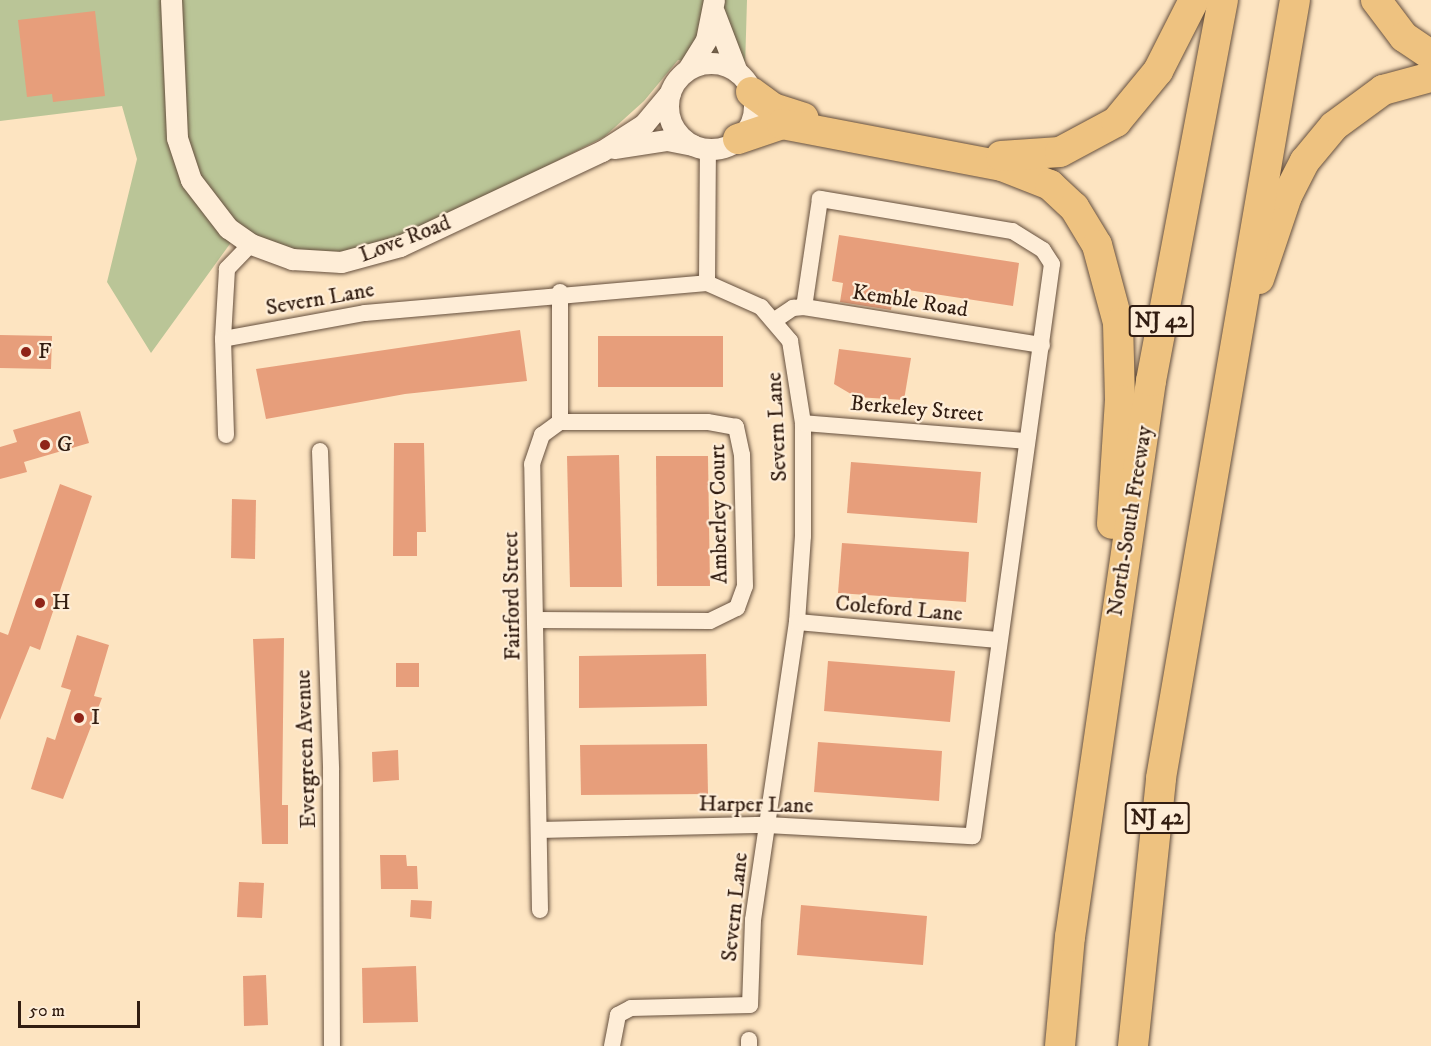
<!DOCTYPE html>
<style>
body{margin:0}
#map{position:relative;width:1431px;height:1046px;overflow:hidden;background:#fde4c1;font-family:"IM FELL DW Pica",serif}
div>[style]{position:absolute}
.green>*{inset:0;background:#bac597}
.building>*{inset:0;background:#e79e7b}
.roads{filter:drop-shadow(0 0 2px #654f3d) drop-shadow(0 0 2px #654f3d)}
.minor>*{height:16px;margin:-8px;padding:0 8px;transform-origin:8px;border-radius:8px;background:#feedd7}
.tertiary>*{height:21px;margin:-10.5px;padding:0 10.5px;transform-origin:10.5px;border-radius:10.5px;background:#feedd7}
.tertiary>.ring{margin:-10.5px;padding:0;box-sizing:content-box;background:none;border:21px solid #feedd7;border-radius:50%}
.motorway>*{height:30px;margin:-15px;padding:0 15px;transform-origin:15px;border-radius:15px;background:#eec280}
.dots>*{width:16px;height:16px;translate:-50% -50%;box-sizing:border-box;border:3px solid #feedd7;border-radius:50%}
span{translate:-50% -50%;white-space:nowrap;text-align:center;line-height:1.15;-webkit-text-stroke:4.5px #feedd7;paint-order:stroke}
.shield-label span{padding:2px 4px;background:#feedd7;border:2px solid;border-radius:4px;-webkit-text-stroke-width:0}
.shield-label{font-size:21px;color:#321d11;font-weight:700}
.street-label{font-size:22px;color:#321d11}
.poi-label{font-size:22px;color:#321d11}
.left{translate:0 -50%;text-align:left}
.scale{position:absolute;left:18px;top:1001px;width:122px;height:27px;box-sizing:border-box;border:3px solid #321d11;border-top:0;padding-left:8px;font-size:18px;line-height:21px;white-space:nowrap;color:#321d11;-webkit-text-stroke:4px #feedd7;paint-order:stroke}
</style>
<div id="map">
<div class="green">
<i style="clip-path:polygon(0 0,747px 0,745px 68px,678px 60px,644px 101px,604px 137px,432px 224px,347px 254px,303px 253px,240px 230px,151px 353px,107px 282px,137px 159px,122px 106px,0 121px)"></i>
</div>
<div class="building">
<i style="clip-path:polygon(95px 11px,105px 96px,53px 102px,52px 94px,27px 97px,18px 20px)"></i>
<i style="clip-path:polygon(839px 235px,1019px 263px,1013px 306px,895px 288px,891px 310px,840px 302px,843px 283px,832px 281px)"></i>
<i style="clip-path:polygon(520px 330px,527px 381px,405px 394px,266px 419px,256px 369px)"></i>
<i style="clip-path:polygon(0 335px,52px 336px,51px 369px,0 368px)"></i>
<i style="clip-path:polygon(598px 336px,723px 336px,723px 387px,598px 387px)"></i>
<i style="clip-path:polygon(839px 349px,911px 358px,904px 400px,856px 397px,834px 384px)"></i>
<i style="clip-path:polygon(80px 411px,89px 443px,24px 462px,27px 472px,0 479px,0 447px,17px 442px,13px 430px)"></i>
<i style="clip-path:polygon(394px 443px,424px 443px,426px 532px,417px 532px,417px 556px,393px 556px)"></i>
<i style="clip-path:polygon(619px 455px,622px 587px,570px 587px,567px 456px)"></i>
<i style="clip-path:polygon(656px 456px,708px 456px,710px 586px,657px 586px)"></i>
<i style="clip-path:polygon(851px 462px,981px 472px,977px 523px,847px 513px)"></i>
<i style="clip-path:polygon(60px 484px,92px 496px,40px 650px,30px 646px,0 720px,0 632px,8px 635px)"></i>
<i style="clip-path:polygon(232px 499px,256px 500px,255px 559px,231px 558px)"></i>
<i style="clip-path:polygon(842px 543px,969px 552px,966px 602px,838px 593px)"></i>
<i style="clip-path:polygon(77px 635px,109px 645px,94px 696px,102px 698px,63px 799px,31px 789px,47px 737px,55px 740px,71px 690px,61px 687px)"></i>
<i style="clip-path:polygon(284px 638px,282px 805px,288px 805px,288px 844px,262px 844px,253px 639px)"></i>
<i style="clip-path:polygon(706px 654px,707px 706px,579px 708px,579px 656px)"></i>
<i style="clip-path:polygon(828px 661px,955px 671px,950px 722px,824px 711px)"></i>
<i style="clip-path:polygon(396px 663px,419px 663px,419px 687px,396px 687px)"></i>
<i style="clip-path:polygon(818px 742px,942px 751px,939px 801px,814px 792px)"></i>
<i style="clip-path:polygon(707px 744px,708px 794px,581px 795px,580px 745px)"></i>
<i style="clip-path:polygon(398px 750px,399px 780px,373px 782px,372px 752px)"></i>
<i style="clip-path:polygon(380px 855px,406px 855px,407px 866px,417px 866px,418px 889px,381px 889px)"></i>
<i style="clip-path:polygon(239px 882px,264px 883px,262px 918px,237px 917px)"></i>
<i style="clip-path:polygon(411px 900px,432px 901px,431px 919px,410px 917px)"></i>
<i style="clip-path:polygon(801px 905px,927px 916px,923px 965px,797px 955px)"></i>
<i style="clip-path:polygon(416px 966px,418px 1022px,363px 1023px,362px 968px)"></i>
<i style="clip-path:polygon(266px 975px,268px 1025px,244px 1026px,243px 976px)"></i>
</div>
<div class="roads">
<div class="minor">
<i style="left:251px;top:244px;width:35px;rotate:134deg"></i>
<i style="left:227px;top:269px;width:70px;rotate:93.3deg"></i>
<i style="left:223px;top:339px;width:144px;rotate:-10.4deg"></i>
<i style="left:365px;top:313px;width:343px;rotate:-5deg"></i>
<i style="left:707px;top:283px;width:59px;rotate:24deg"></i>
<i style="left:761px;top:307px;width:45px;rotate:49.5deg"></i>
<i style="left:790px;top:341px;width:83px;rotate:81deg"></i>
<i style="left:803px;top:423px;width:113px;rotate:90deg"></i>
<i style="left:803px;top:536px;width:86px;rotate:94deg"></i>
<i style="left:797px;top:622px;width:301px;rotate:98.4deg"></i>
<i style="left:753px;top:920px;width:85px;rotate:92deg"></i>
<i style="left:750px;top:1005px;width:119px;rotate:178.6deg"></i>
<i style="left:631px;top:1008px;width:15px;rotate:152deg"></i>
<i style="left:618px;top:1015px;width:32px;rotate:101deg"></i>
<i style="left:707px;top:283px;width:135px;rotate:-89.6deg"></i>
<i style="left:775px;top:320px;width:22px;rotate:-34deg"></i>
<i style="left:793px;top:308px;width:11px;rotate:-5deg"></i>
<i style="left:804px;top:307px;width:241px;rotate:9.1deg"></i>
<i style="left:223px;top:339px;width:96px;rotate:88.2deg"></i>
<i style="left:803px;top:423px;width:224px;rotate:4.6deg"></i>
<i style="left:320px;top:451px;width:319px;rotate:88deg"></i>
<i style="left:331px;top:770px;width:276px;rotate:89.8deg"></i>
<i style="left:535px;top:620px;width:175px;rotate:0.3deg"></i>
<i style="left:710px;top:621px;width:30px;rotate:-26deg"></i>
<i style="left:737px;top:608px;width:23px;rotate:-70deg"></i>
<i style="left:745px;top:586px;width:131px;rotate:-91.3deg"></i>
<i style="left:742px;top:455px;width:29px;rotate:-102deg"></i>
<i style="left:736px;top:427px;width:29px;rotate:-170deg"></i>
<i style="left:707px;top:422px;width:147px;rotate:180deg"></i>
<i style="left:797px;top:622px;width:202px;rotate:5.1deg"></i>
<i style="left:539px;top:830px;width:228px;rotate:-1.3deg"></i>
<i style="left:767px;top:825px;width:206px;rotate:3.1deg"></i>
<i style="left:973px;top:836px;width:577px;rotate:-82.14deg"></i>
<i style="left:1052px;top:264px;width:17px;rotate:-123deg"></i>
<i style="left:1043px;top:250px;width:36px;rotate:-148deg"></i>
<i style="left:1012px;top:231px;width:195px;rotate:-170.5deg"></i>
<i style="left:820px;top:199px;width:109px;rotate:98.4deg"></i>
<i style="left:540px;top:910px;width:446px;rotate:-91deg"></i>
<i style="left:532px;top:464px;width:31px;rotate:-71deg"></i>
<i style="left:542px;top:435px;width:22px;rotate:-36deg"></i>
<i style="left:560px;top:422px;width:130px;rotate:-90deg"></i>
<i style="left:749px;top:1046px;width:6px;rotate:-90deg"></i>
</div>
<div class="tertiary">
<i style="left:171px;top:0;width:138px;rotate:87.5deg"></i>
<i style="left:177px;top:138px;width:44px;rotate:71.6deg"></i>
<i style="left:191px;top:180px;width:61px;rotate:52.4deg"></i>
<i style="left:228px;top:228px;width:28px;rotate:35deg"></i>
<i style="left:251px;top:244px;width:44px;rotate:20.1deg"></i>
<i style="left:292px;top:259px;width:49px;rotate:3.5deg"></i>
<i style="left:341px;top:262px;width:61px;rotate:-15.2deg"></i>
<i style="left:400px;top:246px;width:223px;rotate:-25.2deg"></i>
<i style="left:602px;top:151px;width:50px;rotate:-32.7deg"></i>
<i style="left:644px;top:124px;width:40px;rotate:-50deg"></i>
<i style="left:714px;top:12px;width:64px;rotate:69deg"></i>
<i class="ring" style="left:668px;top:63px;width:65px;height:65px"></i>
<i style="left:688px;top:69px;width:34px;rotate:-58deg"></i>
<i style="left:706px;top:40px;width:41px;rotate:-78.7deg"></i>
<i style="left:614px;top:148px;width:54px;rotate:-8.6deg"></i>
<i style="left:667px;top:140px;width:26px;rotate:11deg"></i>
</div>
<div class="motorway">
<i style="left:1376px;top:0;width:46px;rotate:52.9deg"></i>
<i style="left:1404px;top:37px;width:32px;rotate:34deg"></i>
<i style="left:751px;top:92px;width:27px;rotate:36deg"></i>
<i style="left:773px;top:108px;width:32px;rotate:18deg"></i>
<i style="left:738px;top:139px;width:46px;rotate:-18.8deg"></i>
<i style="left:782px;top:124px;width:224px;rotate:10.8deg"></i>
<i style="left:1002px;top:166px;width:52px;rotate:21.6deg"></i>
<i style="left:1050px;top:185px;width:33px;rotate:43deg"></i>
<i style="left:1074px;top:207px;width:44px;rotate:58.8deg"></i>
<i style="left:1097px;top:245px;width:81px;rotate:74.9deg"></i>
<i style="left:1118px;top:323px;width:77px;rotate:88.5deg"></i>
<i style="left:1120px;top:400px;width:124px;rotate:93.7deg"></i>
<i style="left:1001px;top:156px;width:59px;rotate:-3.9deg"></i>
<i style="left:1060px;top:152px;width:64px;rotate:-28.2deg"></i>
<i style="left:1116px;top:122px;width:66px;rotate:-50.5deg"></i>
<i style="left:1158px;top:71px;width:80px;rotate:-63.1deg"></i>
<i style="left:1259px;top:279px;width:88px;rotate:-71.4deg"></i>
<i style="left:1287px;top:196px;width:39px;rotate:-63deg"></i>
<i style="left:1305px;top:161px;width:45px;rotate:-50.4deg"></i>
<i style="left:1334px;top:126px;width:61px;rotate:-36.3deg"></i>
<i style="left:1383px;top:90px;width:50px;rotate:-15.2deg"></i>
<i style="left:1060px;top:1046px;width:109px;rotate:-84.8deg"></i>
<i style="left:1070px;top:937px;width:562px;rotate:-81.71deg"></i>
<i style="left:1151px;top:381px;width:388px;rotate:-79.3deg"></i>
<i style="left:1133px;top:1046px;width:269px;rotate:-84deg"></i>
<i style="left:1161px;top:778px;width:789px;rotate:-80.23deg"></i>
</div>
</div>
<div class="dots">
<i style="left:26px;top:352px;background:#8f2418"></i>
<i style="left:45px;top:445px;background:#8f2418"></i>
<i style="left:40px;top:603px;background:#8f2418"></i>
<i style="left:79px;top:718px;background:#8f2418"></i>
</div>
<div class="shield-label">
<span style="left:1161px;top:321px">NJ 42</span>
<span style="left:1157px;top:818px">NJ 42</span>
</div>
<div class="street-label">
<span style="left:405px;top:239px;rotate:-21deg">Love Road</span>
<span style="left:320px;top:299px;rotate:-10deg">Severn Lane</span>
<span style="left:910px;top:301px;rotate:9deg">Kemble Road</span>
<span style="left:917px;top:409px;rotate:5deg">Berkeley Street</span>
<span style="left:777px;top:427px;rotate:-93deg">Severn Lane</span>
<span style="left:719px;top:514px;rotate:-91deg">Amberley Court</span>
<span style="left:1130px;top:521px;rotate:-81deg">North-South Freeway</span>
<span style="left:512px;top:596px;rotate:-91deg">Fairford Street</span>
<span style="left:899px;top:609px;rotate:5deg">Coleford Lane</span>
<span style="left:306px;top:749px;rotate:-92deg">Evergreen Avenue</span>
<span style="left:756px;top:805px;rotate:1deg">Harper Lane</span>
<span style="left:735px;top:907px;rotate:-84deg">Severn Lane</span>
</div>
<div class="poi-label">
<span class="left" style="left:38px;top:352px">F</span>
<span class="left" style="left:57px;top:445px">G</span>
<span class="left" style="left:52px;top:603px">H</span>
<span class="left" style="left:91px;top:718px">I</span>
</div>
<div class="scale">50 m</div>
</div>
